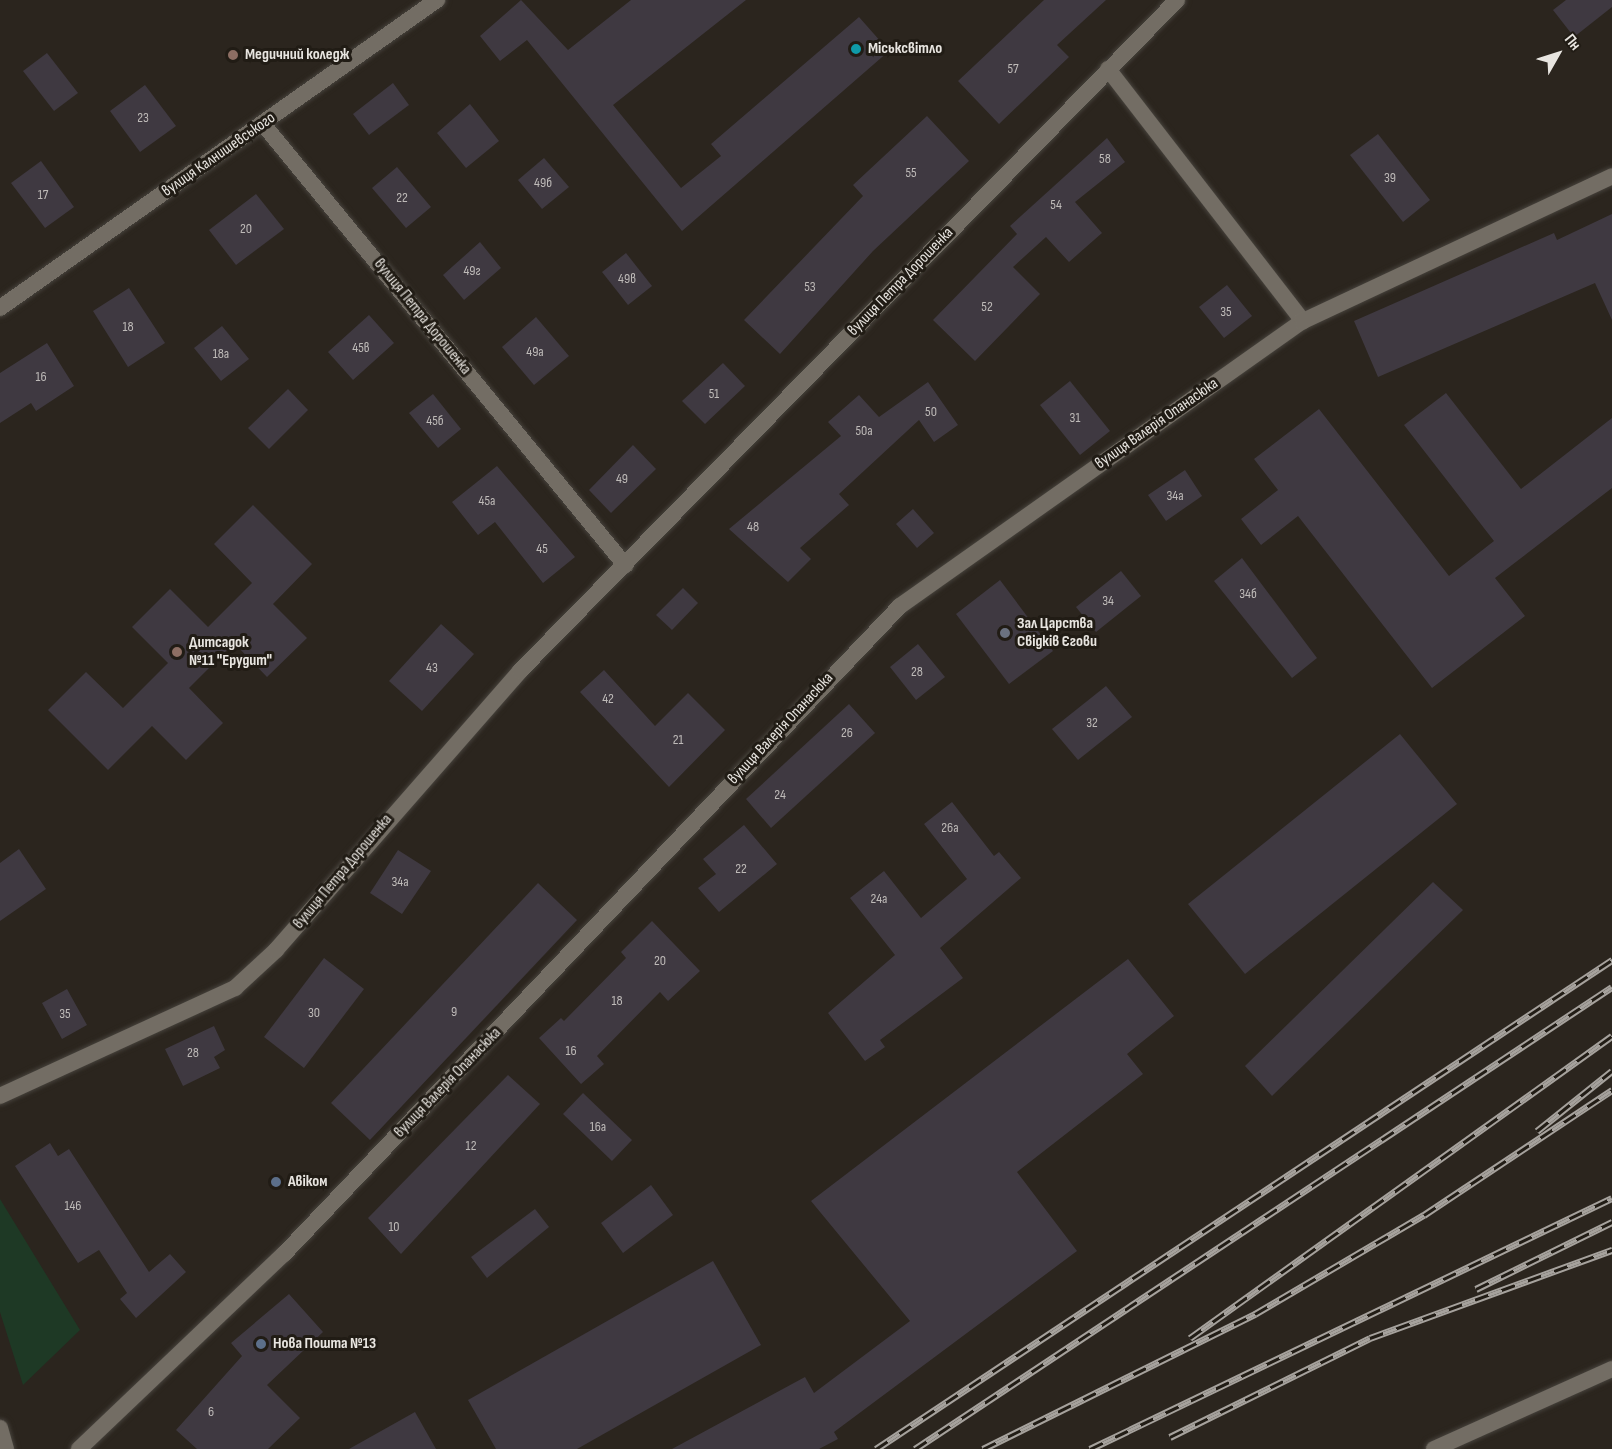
<!DOCTYPE html>
<meta charset="utf-8">
<style>
body{margin:0}
#map{position:relative;width:1612px;height:1449px;overflow:hidden;background:#2b251e;font-family:"Sofia Sans Condensed",sans-serif}
div>[style]{position:absolute}
.green>*{inset:0;background:#1e3925}
.building>*{inset:0;background:#3f3941}
.roads{filter:drop-shadow(0 0 2px #46423c) drop-shadow(0 0 2px #46423c)}
.minor>*{height:16px;margin:-8px;padding:0 8px;transform-origin:8px;border-radius:8px;background:#736d64}
.tertiary>*{height:16px;margin:-8px;padding:0 8px;transform-origin:8px;border-radius:8px;background:#736d64}
.rail>*{height:7px;margin-top:-3.5px;transform-origin:0;background:repeating-linear-gradient(90deg,#211c15 0 14px,#a6a29d 0 28px);box-sizing:border-box;border-block:2px solid #a6a29d}
.dots>*{width:16px;height:16px;translate:-50% -50%;box-sizing:border-box;border:3px solid #211c15;border-radius:50%}
span{translate:-50% -50%;white-space:nowrap;text-align:center;line-height:1.15;-webkit-text-stroke:6px #211c15;paint-order:stroke}
.number-label{font-size:14px;color:#bebab8}
.number-label span{-webkit-text-stroke-width:0}
.poi-label{font-size:16px;color:#e8e5e0;font-weight:700}
.left{translate:0 -50%;text-align:left}
.street-label{font-size:16px;color:#e8e5e0}
.north{position:absolute;left:1528px;top:24px;width:60px;height:60px;-webkit-text-stroke:4px #211c15;paint-order:stroke;rotate:51deg;font-size:16px;font-weight:700;line-height:24px;text-align:center;color:#e8e5e0}
.north::after{content:'';display:block;margin:auto;width:21px;height:27px;background:#e8e5e0;clip-path:polygon(50% 0,100% 100%,50% 72%,0 100%)}
</style>
<div id="map">
<div class="green">
<i style="clip-path:polygon(0 1199px,80px 1330px,23px 1385px,0 1312px)"></i>
</div>
<div class="building">
<i style="clip-path:polygon(521px 0,568px 50px,631px 0,746px 0,613px 105px,681px 188px,721px 156px,711px 144px,859px 17px,889px 51px,682px 231px,527px 40px,500px 61px,480px 36px)"></i>
<i style="clip-path:polygon(1044px 0,1106px 0,1057px 45px,1069px 57px,999px 124px,958px 81px)"></i>
<i style="clip-path:polygon(1566px 0,1612px 0,1612px 7px,1574px 37px,1553px 10px)"></i>
<i style="clip-path:polygon(47px 53px,78px 93px,54px 111px,23px 71px)"></i>
<i style="clip-path:polygon(393px 83px,409px 105px,369px 135px,353px 114px)"></i>
<i style="clip-path:polygon(145px 85px,176px 126px,140px 152px,110px 111px)"></i>
<i style="clip-path:polygon(470px 104px,499px 141px,466px 168px,437px 133px)"></i>
<i style="clip-path:polygon(927px 116px,969px 161px,873px 251px,780px 354px,744px 320px,863px 196px,853px 185px)"></i>
<i style="clip-path:polygon(1378px 134px,1430px 200px,1403px 222px,1350px 155px)"></i>
<i style="clip-path:polygon(1107px 138px,1125px 162px,1075px 202px,1102px 233px,1069px 262px,1046px 237px,1013px 267px,1040px 294px,975px 361px,933px 320px,1017px 234px,1010px 226px)"></i>
<i style="clip-path:polygon(544px 158px,569px 187px,542px 209px,518px 180px)"></i>
<i style="clip-path:polygon(41px 161px,74px 207px,45px 228px,11px 183px)"></i>
<i style="clip-path:polygon(397px 167px,431px 207px,406px 228px,372px 188px)"></i>
<i style="clip-path:polygon(256px 194px,284px 229px,236px 265px,209px 230px)"></i>
<i style="clip-path:polygon(1612px 214px,1612px 320px,1595px 283px,1378px 377px,1354px 321px,1554px 233px,1557px 240px)"></i>
<i style="clip-path:polygon(480px 242px,501px 268px,464px 300px,443px 275px)"></i>
<i style="clip-path:polygon(626px 253px,652px 286px,628px 305px,602px 272px)"></i>
<i style="clip-path:polygon(1227px 285px,1252px 316px,1224px 338px,1199px 307px)"></i>
<i style="clip-path:polygon(129px 288px,165px 343px,128px 367px,93px 311px)"></i>
<i style="clip-path:polygon(369px 315px,394px 343px,353px 380px,328px 352px)"></i>
<i style="clip-path:polygon(536px 317px,569px 356px,534px 385px,502px 347px)"></i>
<i style="clip-path:polygon(222px 326px,249px 359px,221px 381px,194px 348px)"></i>
<i style="clip-path:polygon(47px 343px,74px 386px,36px 411px,31px 403px,0 423px,0 373px)"></i>
<i style="clip-path:polygon(723px 363px,745px 386px,705px 424px,682px 401px)"></i>
<i style="clip-path:polygon(1070px 381px,1110px 431px,1080px 455px,1040px 405px)"></i>
<i style="clip-path:polygon(928px 382px,958px 425px,934px 442px,919px 420px,839px 494px,849px 505px,800px 548px,811px 559px,788px 582px,729px 529px,841px 436px,828px 422px,859px 395px,879px 417px)"></i>
<i style="clip-path:polygon(288px 389px,308px 410px,269px 449px,248px 428px)"></i>
<i style="clip-path:polygon(1446px 393px,1521px 489px,1612px 418px,1612px 488px,1495px 578px,1525px 616px,1432px 688px,1298px 516px,1261px 545px,1241px 519px,1278px 490px,1254px 459px,1319px 409px,1449px 576px,1494px 541px,1404px 425px)"></i>
<i style="clip-path:polygon(433px 394px,461px 429px,438px 448px,409px 413px)"></i>
<i style="clip-path:polygon(633px 445px,656px 469px,611px 513px,589px 490px)"></i>
<i style="clip-path:polygon(497px 466px,575px 557px,543px 583px,495px 522px,478px 535px,452px 502px)"></i>
<i style="clip-path:polygon(1185px 470px,1202px 496px,1166px 521px,1148px 495px)"></i>
<i style="clip-path:polygon(253px 505px,312px 564px,273px 604px,307px 638px,267px 677px,234px 643px,189px 688px,223px 723px,186px 760px,152px 726px,108px 770px,48px 710px,86px 672px,123px 708px,168px 663px,132px 627px,170px 589px,208px 627px,252px 583px,214px 544px)"></i>
<i style="clip-path:polygon(913px 509px,934px 533px,917px 548px,896px 524px)"></i>
<i style="clip-path:polygon(1242px 558px,1317px 658px,1292px 678px,1214px 581px)"></i>
<i style="clip-path:polygon(1121px 571px,1141px 596px,1096px 632px,1076px 607px)"></i>
<i style="clip-path:polygon(1000px 580px,1053px 651px,1009px 684px,956px 614px)"></i>
<i style="clip-path:polygon(683px 588px,698px 603px,672px 630px,656px 615px)"></i>
<i style="clip-path:polygon(441px 624px,474px 654px,422px 711px,389px 681px)"></i>
<i style="clip-path:polygon(918px 644px,945px 677px,916px 700px,890px 667px)"></i>
<i style="clip-path:polygon(604px 670px,655px 726px,688px 693px,725px 730px,669px 787px,580px 692px)"></i>
<i style="clip-path:polygon(1106px 686px,1132px 717px,1078px 760px,1052px 729px)"></i>
<i style="clip-path:polygon(849px 704px,875px 733px,771px 828px,746px 799px)"></i>
<i style="clip-path:polygon(1400px 734px,1457px 804px,1245px 974px,1188px 904px)"></i>
<i style="clip-path:polygon(952px 802px,994px 856px,999px 852px,1021px 878px,940px 948px,963px 978px,880px 1040px,885px 1047px,865px 1061px,828px 1013px,895px 955px,850px 898px,884px 871px,921px 918px,967px 879px,924px 824px)"></i>
<i style="clip-path:polygon(744px 825px,777px 864px,719px 912px,698px 888px,716px 874px,703px 859px)"></i>
<i style="clip-path:polygon(19px 849px,46px 889px,0 921px,0 863px)"></i>
<i style="clip-path:polygon(398px 850px,431px 871px,402px 914px,370px 893px)"></i>
<i style="clip-path:polygon(1433px 882px,1463px 910px,1272px 1096px,1245px 1066px)"></i>
<i style="clip-path:polygon(538px 883px,577px 920px,370px 1140px,331px 1103px)"></i>
<i style="clip-path:polygon(652px 921px,700px 971px,668px 1001px,660px 992px,597px 1056px,604px 1064px,581px 1084px,539px 1038px,561px 1018px,564px 1021px,626px 958px,621px 952px)"></i>
<i style="clip-path:polygon(324px 958px,364px 989px,304px 1068px,264px 1037px)"></i>
<i style="clip-path:polygon(1128px 959px,1174px 1016px,1127px 1054px,1143px 1074px,1017px 1172px,1077px 1251px,834px 1432px,838px 1439px,819px 1449px,672px 1449px,805px 1377px,814px 1393px,910px 1321px,811px 1201px)"></i>
<i style="clip-path:polygon(67px 989px,87px 1025px,62px 1039px,42px 1003px)"></i>
<i style="clip-path:polygon(214px 1026px,225px 1050px,214px 1057px,220px 1068px,183px 1086px,165px 1049px)"></i>
<i style="clip-path:polygon(508px 1075px,540px 1104px,401px 1254px,368px 1218px)"></i>
<i style="clip-path:polygon(583px 1093px,632px 1140px,612px 1161px,563px 1114px)"></i>
<i style="clip-path:polygon(50px 1143px,58px 1156px,69px 1149px,149px 1272px,170px 1254px,186px 1272px,136px 1318px,120px 1299px,127px 1293px,99px 1250px,78px 1263px,15px 1166px)"></i>
<i style="clip-path:polygon(651px 1185px,673px 1215px,623px 1253px,601px 1223px)"></i>
<i style="clip-path:polygon(535px 1209px,549px 1227px,487px 1278px,471px 1257px)"></i>
<i style="clip-path:polygon(713px 1261px,761px 1345px,577px 1449px,496px 1449px,468px 1400px)"></i>
<i style="clip-path:polygon(289px 1294px,323px 1332px,267px 1385px,300px 1418px,268px 1449px,197px 1449px,176px 1430px,242px 1356px,231px 1343px)"></i>
<i style="clip-path:polygon(415px 1412px,436px 1449px,349px 1449px)"></i>
</div>
<div class="roads">
<div class="minor">
<i style="left:1108px;top:69px;width:319px;rotate:52.3deg"></i>
<i style="left:263px;top:124px;width:571px;rotate:50.62deg"></i>
<i style="left:0;top:308px;width:535px;rotate:-35.18deg"></i>
<i style="left:79px;top:1449px;width:283px;rotate:-43.6deg"></i>
<i style="left:284px;top:1254px;width:894px;rotate:-46.45deg"></i>
<i style="left:900px;top:606px;width:494px;rotate:-35.3deg"></i>
<i style="left:1303px;top:321px;width:341px;rotate:-25.1deg"></i>
</div>
<div class="tertiary">
<i style="left:0;top:1096px;width:259px;rotate:-24.7deg"></i>
<i style="left:235px;top:988px;width:56px;rotate:-42.8deg"></i>
<i style="left:276px;top:950px;width:371px;rotate:-48.8deg"></i>
<i style="left:520px;top:671px;width:939px;rotate:-45.6deg"></i>
<i style="left:0;top:1428px;width:22px;rotate:74deg"></i>
<i style="left:1434px;top:1449px;width:195px;rotate:-24.2deg"></i>
</div>
</div>
<div class="rail">
<i style="left:1537px;top:1131px;width:96px;rotate:-38.7deg"></i>
<i style="left:1476px;top:1289px;width:152px;rotate:-26.2deg"></i>
<i style="left:1190px;top:1338px;width:519px;rotate:-35.59deg"></i>
<i style="left:1170px;top:1437px;width:223px;rotate:-26.3deg"></i>
<i style="left:1370px;top:1338px;width:258px;rotate:-20deg"></i>
<i style="left:876px;top:1449px;width:884px;rotate:-33.6deg"></i>
<i style="left:915px;top:1449px;width:836px;rotate:-33.54deg"></i>
<i style="left:983px;top:1449px;width:304px;rotate:-26.4deg"></i>
<i style="left:1255px;top:1314px;width:196px;rotate:-30.4deg"></i>
<i style="left:1424px;top:1215px;width:226px;rotate:-33.6deg"></i>
<i style="left:1090px;top:1449px;width:579px;rotate:-25.68deg"></i>
</div>
<div class="dots">
<i style="left:856px;top:49px;background:#0f9aa8"></i>
<i style="left:233px;top:55px;background:#8d6e63"></i>
<i style="left:1005px;top:633px;background:#6b7280"></i>
<i style="left:177px;top:652px;background:#8d6e63"></i>
<i style="left:276px;top:1182px;background:#5c6f8a"></i>
<i style="left:261px;top:1344px;background:#5c6f8a"></i>
</div>
<div class="number-label">
<span style="left:1013px;top:69px">57</span>
<span style="left:143px;top:118px">23</span>
<span style="left:1105px;top:159px">58</span>
<span style="left:911px;top:173px">55</span>
<span style="left:1390px;top:178px">39</span>
<span style="left:543px;top:183px">49б</span>
<span style="left:43px;top:195px">17</span>
<span style="left:402px;top:198px">22</span>
<span style="left:1056px;top:205px">54</span>
<span style="left:246px;top:229px">20</span>
<span style="left:472px;top:271px">49г</span>
<span style="left:627px;top:279px">49в</span>
<span style="left:810px;top:287px">53</span>
<span style="left:987px;top:307px">52</span>
<span style="left:1226px;top:312px">35</span>
<span style="left:128px;top:327px">18</span>
<span style="left:361px;top:348px">45в</span>
<span style="left:535px;top:352px">49а</span>
<span style="left:221px;top:354px">18а</span>
<span style="left:41px;top:377px">16</span>
<span style="left:714px;top:394px">51</span>
<span style="left:931px;top:412px">50</span>
<span style="left:1075px;top:418px">31</span>
<span style="left:435px;top:421px">45б</span>
<span style="left:864px;top:431px">50а</span>
<span style="left:622px;top:479px">49</span>
<span style="left:1175px;top:496px">34а</span>
<span style="left:487px;top:501px">45а</span>
<span style="left:753px;top:527px">48</span>
<span style="left:542px;top:549px">45</span>
<span style="left:1248px;top:594px">34б</span>
<span style="left:1108px;top:601px">34</span>
<span style="left:432px;top:668px">43</span>
<span style="left:917px;top:672px">28</span>
<span style="left:608px;top:699px">42</span>
<span style="left:1092px;top:723px">32</span>
<span style="left:847px;top:733px">26</span>
<span style="left:678px;top:740px">21</span>
<span style="left:780px;top:795px">24</span>
<span style="left:950px;top:828px">26а</span>
<span style="left:741px;top:869px">22</span>
<span style="left:400px;top:882px">34а</span>
<span style="left:879px;top:899px">24а</span>
<span style="left:660px;top:961px">20</span>
<span style="left:617px;top:1001px">18</span>
<span style="left:454px;top:1012px">9</span>
<span style="left:314px;top:1013px">30</span>
<span style="left:65px;top:1014px">35</span>
<span style="left:571px;top:1051px">16</span>
<span style="left:193px;top:1053px">28</span>
<span style="left:598px;top:1127px">16а</span>
<span style="left:471px;top:1146px">12</span>
<span style="left:73px;top:1206px">146</span>
<span style="left:394px;top:1227px">10</span>
<span style="left:211px;top:1412px">6</span>
</div>
<div class="poi-label">
<span class="left" style="left:868px;top:49px">Міськсвітло</span>
<span class="left" style="left:245px;top:55px">Медичний коледж</span>
<span class="left" style="left:1017px;top:633px">Зал Царства<br>Свідків Єгови</span>
<span class="left" style="left:189px;top:652px">Дитсадок<br>№11 "Ерудит"</span>
<span class="left" style="left:288px;top:1182px">Авіком</span>
<span class="left" style="left:273px;top:1344px">Нова Пошта №13</span>
</div>
<div class="street-label">
<span style="left:219px;top:155px;rotate:-35deg">вулиця Калнишевського</span>
<span style="left:901px;top:282px;rotate:-46deg">вулиця Петра Дорошенка</span>
<span style="left:422px;top:317px;rotate:51deg">вулиця Петра Дорошенка</span>
<span style="left:1157px;top:424px;rotate:-35deg">вулиця Валерія Опанасюка</span>
<span style="left:781px;top:729px;rotate:-47deg">вулиця Валерія Опанасюка</span>
<span style="left:343px;top:872px;rotate:-50deg">вулиця Петра Дорошенка</span>
<span style="left:448px;top:1083px;rotate:-46deg">вулиця Валерія Опанасюка</span>
</div>
<div class="north">Пн</div>
</div>
